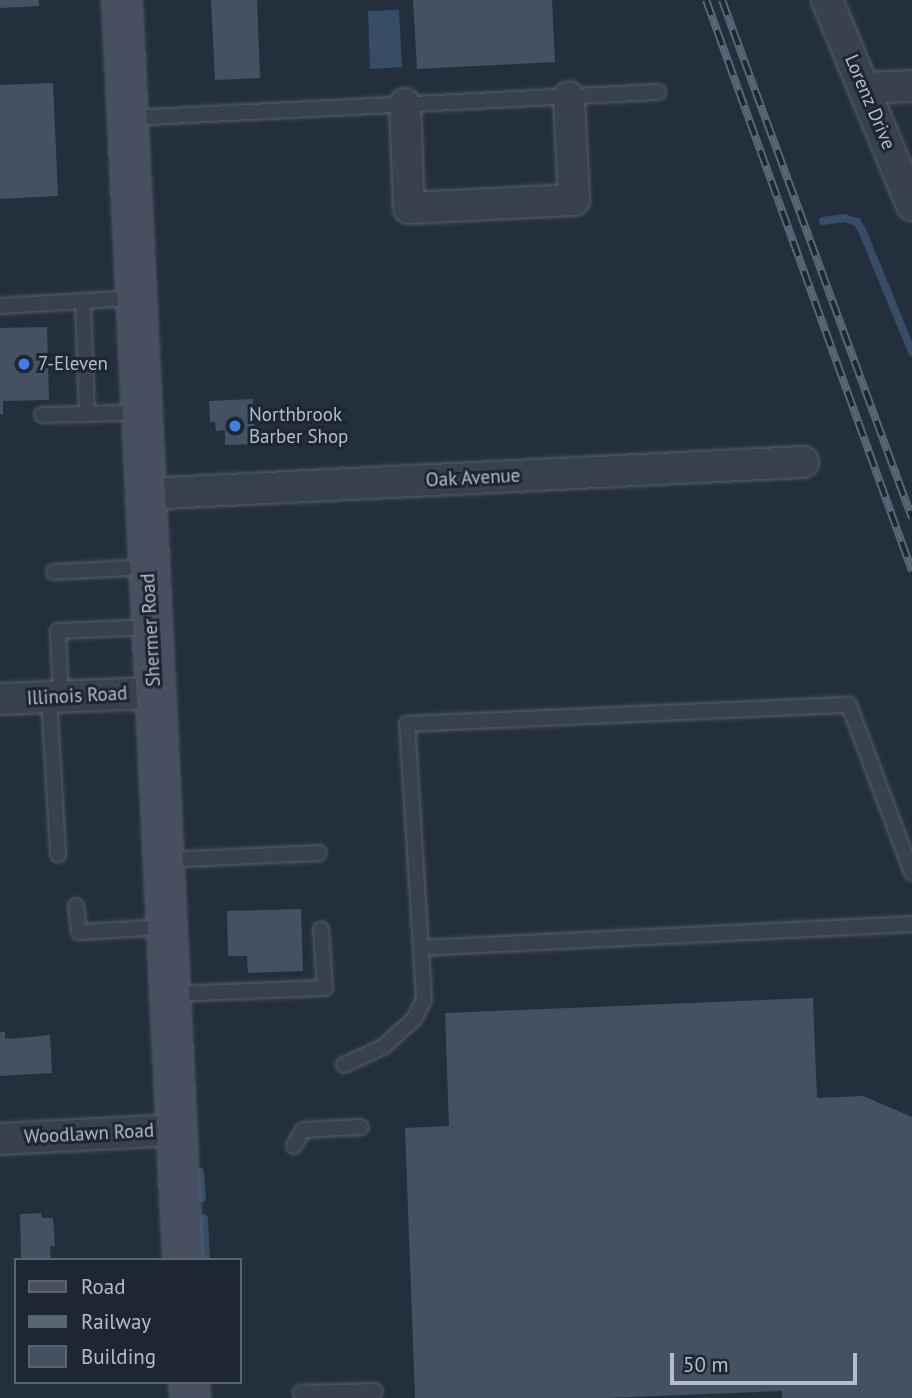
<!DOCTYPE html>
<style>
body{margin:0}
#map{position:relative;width:912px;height:1398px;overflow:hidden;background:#242f3e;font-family:"PT Sans",sans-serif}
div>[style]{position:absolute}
.water>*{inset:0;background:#394c67}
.stream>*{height:8px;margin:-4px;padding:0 4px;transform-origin:4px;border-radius:4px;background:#394c67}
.building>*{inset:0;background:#455162}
.roads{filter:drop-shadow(0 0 2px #565f6c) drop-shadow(0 0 2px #565f6c)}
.lane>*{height:14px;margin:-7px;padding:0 7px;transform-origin:7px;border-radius:7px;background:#38414e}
.street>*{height:30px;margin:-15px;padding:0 15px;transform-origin:15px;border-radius:15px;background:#38414e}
.secondary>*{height:38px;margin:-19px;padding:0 19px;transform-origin:19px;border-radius:19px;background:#465061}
.rail>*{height:8px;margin-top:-4px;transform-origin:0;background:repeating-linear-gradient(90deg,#1d2633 0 16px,#5a6575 0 32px);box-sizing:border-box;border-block:2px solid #5a6575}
.dots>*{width:19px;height:19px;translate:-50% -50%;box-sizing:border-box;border:4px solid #1d2633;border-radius:50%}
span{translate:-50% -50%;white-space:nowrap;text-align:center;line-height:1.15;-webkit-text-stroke:6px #1d2633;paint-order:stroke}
.street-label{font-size:19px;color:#b4bcc9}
.poi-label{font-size:19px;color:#b4bcc9}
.left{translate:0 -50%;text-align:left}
.legend{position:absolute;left:14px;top:1258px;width:228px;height:126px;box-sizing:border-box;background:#1d2633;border:2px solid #59626f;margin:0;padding:9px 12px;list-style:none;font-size:21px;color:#b4bcc9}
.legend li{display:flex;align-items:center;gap:14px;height:35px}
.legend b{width:35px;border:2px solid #59626f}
.scale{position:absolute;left:670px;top:1353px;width:187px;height:32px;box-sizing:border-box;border:4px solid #b4bcc9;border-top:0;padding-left:9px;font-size:21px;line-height:24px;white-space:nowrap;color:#b4bcc9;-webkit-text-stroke:5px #1d2633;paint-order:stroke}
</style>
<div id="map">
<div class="water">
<i style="clip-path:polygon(399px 10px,402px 67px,370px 69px,368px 11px)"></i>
</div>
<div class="stream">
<i style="left:823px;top:221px;width:21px;rotate:-8deg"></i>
<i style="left:844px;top:218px;width:14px;rotate:17deg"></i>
<i style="left:857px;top:222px;width:9px;rotate:58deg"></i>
<i style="left:862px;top:230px;width:132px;rotate:67.7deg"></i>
<i style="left:200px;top:1172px;width:26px;rotate:86deg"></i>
<i style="left:204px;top:1219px;width:39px;rotate:87deg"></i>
</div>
<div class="building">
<i style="clip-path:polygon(0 0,39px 0,39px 6px,0 8px)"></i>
<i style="clip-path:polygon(211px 0,257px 0,260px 78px,215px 80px)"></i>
<i style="clip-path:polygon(413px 0,552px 0,555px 62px,417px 69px)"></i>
<i style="clip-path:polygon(53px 83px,58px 196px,0 199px,0 85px)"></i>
<i style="clip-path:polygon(47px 327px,49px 400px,3px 401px,3px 414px,0 414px,0 328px)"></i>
<i style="clip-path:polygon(253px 399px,255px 444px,225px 445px,225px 430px,216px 431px,215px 422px,210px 422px,209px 401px)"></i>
<i style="clip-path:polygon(301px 909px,303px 971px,248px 973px,247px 956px,228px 956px,227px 911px)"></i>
<i style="clip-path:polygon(813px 998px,817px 1098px,863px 1096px,912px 1117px,912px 1398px,782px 1398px,782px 1391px,606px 1398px,415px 1398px,405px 1128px,449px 1126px,445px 1013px)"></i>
<i style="clip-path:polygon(0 1032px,5px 1032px,5px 1038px,9px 1039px,50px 1035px,52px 1073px,0 1076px)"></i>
<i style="clip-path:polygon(41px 1213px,42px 1218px,53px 1218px,55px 1246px,50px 1246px,51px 1260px,21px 1260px,20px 1214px)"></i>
</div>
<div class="roads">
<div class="lane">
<i style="left:128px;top:118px;width:531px;rotate:-2.81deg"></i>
<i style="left:83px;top:301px;width:113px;rotate:88deg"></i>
<i style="left:87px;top:414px;width:53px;rotate:-2.2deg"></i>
<i style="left:0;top:306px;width:134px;rotate:-3.4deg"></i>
<i style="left:42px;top:415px;width:45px;rotate:-1.3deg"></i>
<i style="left:54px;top:572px;width:94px;rotate:-3deg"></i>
<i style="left:49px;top:697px;width:158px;rotate:86.7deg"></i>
<i style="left:61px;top:697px;width:66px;rotate:-92.6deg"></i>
<i style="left:58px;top:631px;width:93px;rotate:-2.5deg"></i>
<i style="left:164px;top:860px;width:155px;rotate:-2.6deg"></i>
<i style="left:76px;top:906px;width:26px;rotate:83deg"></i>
<i style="left:79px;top:932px;width:86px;rotate:-3.3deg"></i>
<i style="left:422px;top:948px;width:491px;rotate:-2.8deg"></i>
<i style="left:171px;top:994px;width:154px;rotate:-2.2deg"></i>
<i style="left:325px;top:988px;width:59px;rotate:-93.9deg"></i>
<i style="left:344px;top:1065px;width:43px;rotate:-24.8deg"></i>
<i style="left:383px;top:1047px;width:42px;rotate:-42.1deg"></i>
<i style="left:414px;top:1019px;width:22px;rotate:-63deg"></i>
<i style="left:424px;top:999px;width:276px;rotate:-93.5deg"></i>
<i style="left:407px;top:724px;width:442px;rotate:-2.5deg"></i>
<i style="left:849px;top:705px;width:179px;rotate:69.4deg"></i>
<i style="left:294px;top:1146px;width:18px;rotate:-61deg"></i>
<i style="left:303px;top:1130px;width:58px;rotate:-3deg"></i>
<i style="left:301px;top:1393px;width:74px;rotate:-1.5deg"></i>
</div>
<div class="street">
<i style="left:827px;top:0;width:222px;rotate:67.5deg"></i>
<i style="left:864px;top:88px;width:48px;rotate:-2.4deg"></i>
<i style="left:405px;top:104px;width:104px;rotate:87.8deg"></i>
<i style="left:409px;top:208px;width:165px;rotate:-2.8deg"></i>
<i style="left:574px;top:200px;width:103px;rotate:-92.8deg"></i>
<i style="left:144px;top:494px;width:660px;rotate:-2.78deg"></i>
<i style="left:0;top:699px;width:154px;rotate:-2.2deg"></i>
<i style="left:0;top:1139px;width:177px;rotate:-2.9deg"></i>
</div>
<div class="secondary">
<i style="left:122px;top:0;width:1261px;rotate:87.23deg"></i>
<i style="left:189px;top:1382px;width:16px;rotate:86deg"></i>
</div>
</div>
<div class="rail">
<i style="left:706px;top:0;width:607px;rotate:70.16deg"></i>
<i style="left:722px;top:0;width:552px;rotate:69.86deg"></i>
</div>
<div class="dots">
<i style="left:24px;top:364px;background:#3f7fe0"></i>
<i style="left:235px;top:426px;background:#3f7fe0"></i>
</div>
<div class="street-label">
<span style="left:870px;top:102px;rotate:67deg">Lorenz Drive</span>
<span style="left:473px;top:478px;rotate:-3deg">Oak Avenue</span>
<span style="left:151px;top:630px;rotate:-93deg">Shermer Road</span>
<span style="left:77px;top:696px;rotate:-3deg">Illinois Road</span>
<span style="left:89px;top:1134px;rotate:-3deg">Woodlawn Road</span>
</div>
<div class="poi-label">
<span class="left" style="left:38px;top:364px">7-Eleven</span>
<span class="left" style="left:249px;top:426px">Northbrook<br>Barber Shop</span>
</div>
<ul class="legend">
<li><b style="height:9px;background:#465061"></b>Road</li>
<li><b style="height:9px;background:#5a6575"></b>Railway</li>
<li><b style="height:19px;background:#455162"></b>Building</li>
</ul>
<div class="scale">50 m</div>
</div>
